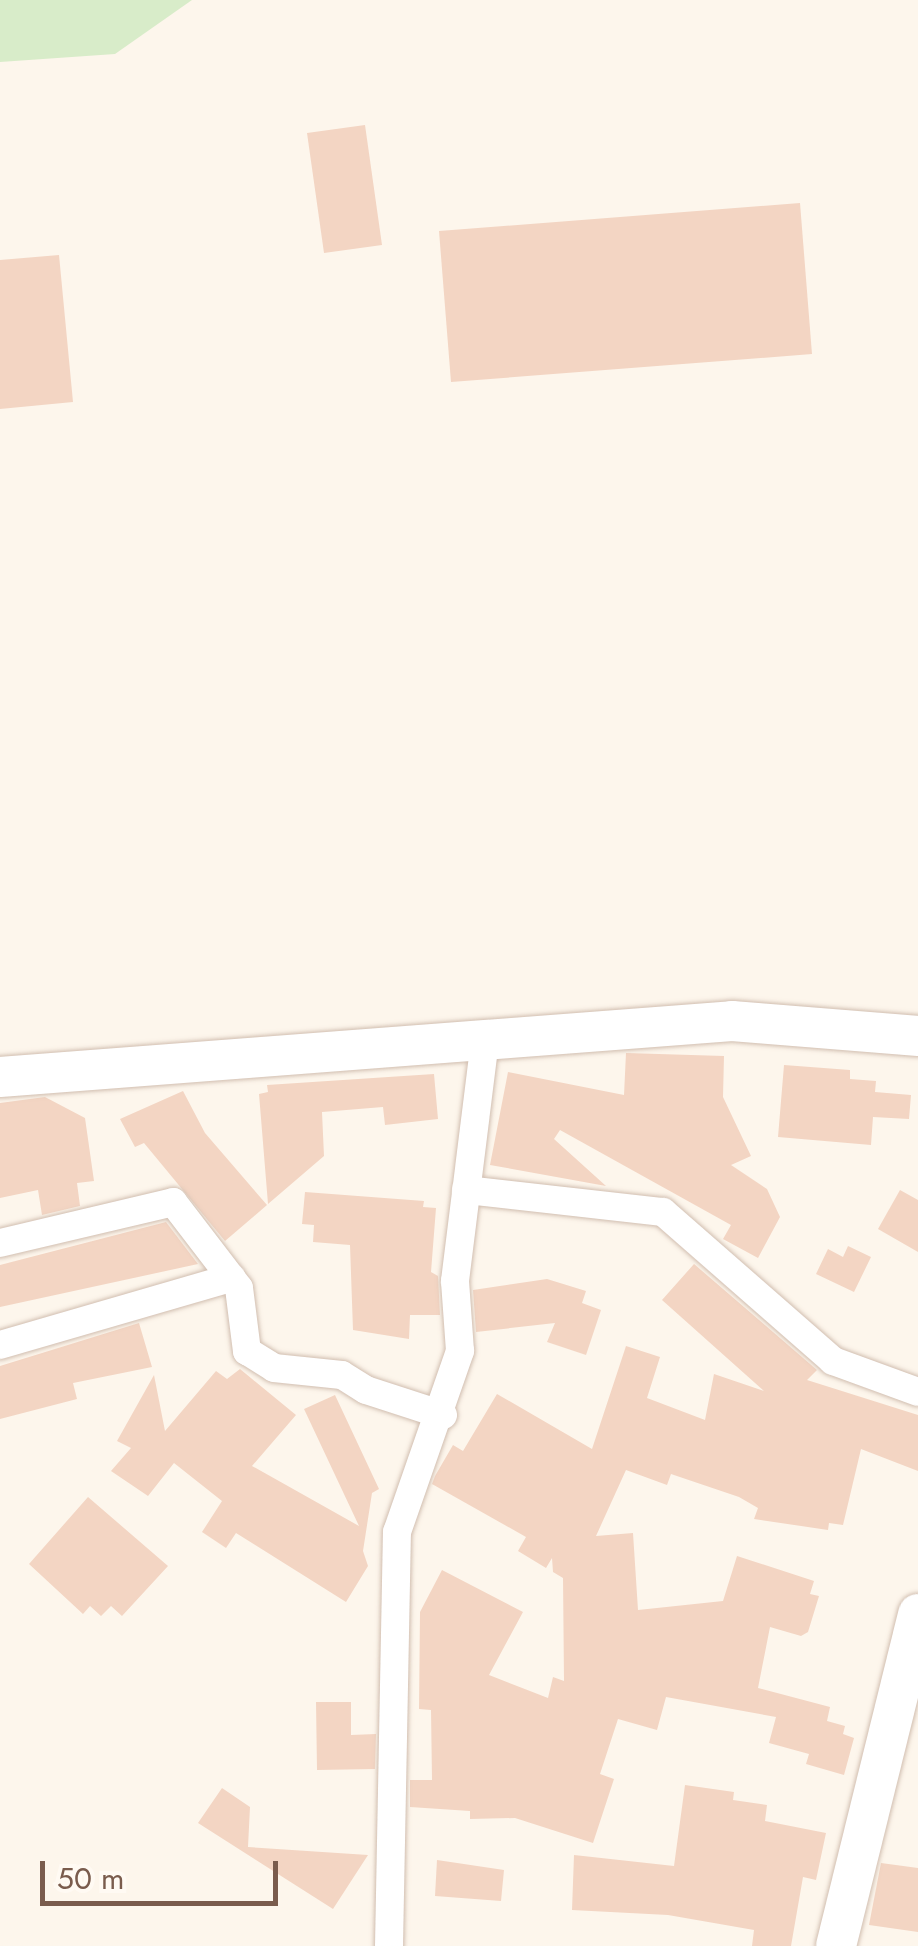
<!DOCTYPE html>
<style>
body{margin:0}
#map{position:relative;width:918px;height:1946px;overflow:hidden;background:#fdf6ec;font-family:Jost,sans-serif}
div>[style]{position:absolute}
.green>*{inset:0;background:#d8ecc9}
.building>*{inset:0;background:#f3d5c3}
.roads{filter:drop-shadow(0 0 2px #d1beb0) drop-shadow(0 0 2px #d1beb0)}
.street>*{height:28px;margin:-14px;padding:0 14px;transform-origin:14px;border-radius:14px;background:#fff}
.secondary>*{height:40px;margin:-20px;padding:0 20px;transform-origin:20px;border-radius:20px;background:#fff}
span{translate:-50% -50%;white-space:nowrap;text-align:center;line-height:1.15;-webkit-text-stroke:8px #fffaf3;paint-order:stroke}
.scale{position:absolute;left:40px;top:1861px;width:238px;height:45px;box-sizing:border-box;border:5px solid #7a5c4d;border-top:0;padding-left:12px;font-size:30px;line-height:35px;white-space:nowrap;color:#7a5c4d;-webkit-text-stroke:8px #fffaf3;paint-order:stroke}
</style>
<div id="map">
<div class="green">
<i style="clip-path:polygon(0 0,192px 0,115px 54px,0 62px)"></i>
</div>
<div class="building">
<i style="clip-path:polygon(365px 125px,382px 245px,324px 253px,307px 133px)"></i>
<i style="clip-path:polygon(800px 203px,812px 354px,451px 382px,439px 231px)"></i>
<i style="clip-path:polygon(59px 255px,73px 402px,0 409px,0 260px)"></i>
<i style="clip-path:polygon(626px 1053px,724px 1056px,723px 1097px,751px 1156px,731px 1165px,767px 1189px,780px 1217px,758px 1258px,723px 1239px,731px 1225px,560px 1130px,554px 1139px,606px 1186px,490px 1165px,508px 1072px,624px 1095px)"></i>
<i style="clip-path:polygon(784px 1065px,850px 1070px,850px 1079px,876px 1081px,875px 1092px,911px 1095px,909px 1119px,873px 1117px,871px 1145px,778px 1137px)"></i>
<i style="clip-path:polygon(434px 1074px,438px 1119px,385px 1125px,383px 1107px,322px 1112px,324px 1156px,268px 1204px,259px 1094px,268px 1092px,267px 1085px)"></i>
<i style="clip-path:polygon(183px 1091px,205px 1133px,267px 1205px,225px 1241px,144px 1143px,135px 1147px,120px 1119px)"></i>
<i style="clip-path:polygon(45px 1097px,85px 1118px,94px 1181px,77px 1183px,80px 1206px,42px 1215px,38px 1190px,0 1198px,0 1103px)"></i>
<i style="clip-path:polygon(900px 1190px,918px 1200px,918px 1252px,878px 1229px)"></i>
<i style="clip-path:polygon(305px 1192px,424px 1201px,423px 1207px,436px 1208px,431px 1272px,438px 1276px,440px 1315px,410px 1315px,409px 1339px,353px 1330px,350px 1245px,313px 1242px,314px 1225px,302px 1224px)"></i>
<i style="clip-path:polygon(166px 1222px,198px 1264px,0 1307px,0 1265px)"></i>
<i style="clip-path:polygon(848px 1246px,871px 1257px,854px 1292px,816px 1274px,828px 1249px,843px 1257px)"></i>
<i style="clip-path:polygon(694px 1264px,817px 1370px,807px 1380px,918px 1415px,918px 1471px,861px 1449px,843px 1525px,829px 1523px,828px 1530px,754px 1519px,758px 1508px,739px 1497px,671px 1474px,667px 1485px,626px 1470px,596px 1536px,633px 1533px,638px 1610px,723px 1601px,737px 1556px,814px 1581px,810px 1594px,819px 1596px,808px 1632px,801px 1636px,770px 1627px,758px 1688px,830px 1707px,827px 1721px,845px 1726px,843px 1734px,854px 1738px,844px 1775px,806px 1764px,809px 1754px,769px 1743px,776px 1717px,666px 1697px,657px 1730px,618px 1719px,600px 1774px,614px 1779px,593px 1843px,515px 1818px,470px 1819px,470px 1811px,410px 1807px,410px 1780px,432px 1780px,431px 1710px,419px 1709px,420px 1612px,442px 1570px,523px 1612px,489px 1675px,548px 1698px,553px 1677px,564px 1681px,563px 1578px,553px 1572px,552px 1558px,546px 1568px,518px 1551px,526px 1537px,432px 1484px,435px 1476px,453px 1445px,463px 1451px,497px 1394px,592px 1449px,626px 1346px,660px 1357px,647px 1398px,705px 1420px,714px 1374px,764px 1391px,662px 1300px)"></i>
<i style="clip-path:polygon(547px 1279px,586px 1291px,582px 1303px,601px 1310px,586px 1355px,547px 1342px,555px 1323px,476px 1332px,473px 1290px)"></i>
<i style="clip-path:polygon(139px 1323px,152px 1367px,73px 1383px,77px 1399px,0 1419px,0 1366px)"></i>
<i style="clip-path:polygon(240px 1369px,296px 1415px,252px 1466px,359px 1526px,304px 1409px,335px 1395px,379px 1489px,372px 1493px,363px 1551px,368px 1566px,346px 1602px,236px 1533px,226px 1548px,202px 1532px,222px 1501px,174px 1463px,148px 1496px,111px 1471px,131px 1448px,117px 1441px,154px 1375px,165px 1431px,216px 1371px,227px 1379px)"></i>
<i style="clip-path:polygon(88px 1497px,168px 1566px,122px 1616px,111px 1606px,101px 1616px,90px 1606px,83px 1614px,29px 1564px)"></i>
<i style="clip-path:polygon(316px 1702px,351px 1702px,351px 1735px,376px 1734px,375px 1769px,317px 1770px)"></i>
<i style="clip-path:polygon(685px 1785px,734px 1792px,733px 1800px,767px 1805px,765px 1821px,826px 1833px,816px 1880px,803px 1877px,791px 1946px,752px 1946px,754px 1930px,668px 1915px,572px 1910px,574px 1855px,674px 1866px)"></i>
<i style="clip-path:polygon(222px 1788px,250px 1807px,248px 1847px,368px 1855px,333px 1909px,198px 1823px)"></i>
<i style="clip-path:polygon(437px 1860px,504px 1870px,501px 1901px,435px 1896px)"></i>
<i style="clip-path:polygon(881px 1863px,918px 1868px,918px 1932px,869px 1925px)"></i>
</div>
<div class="roads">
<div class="street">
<i style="left:466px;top:1190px;width:198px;rotate:6.4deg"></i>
<i style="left:663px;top:1212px;width:226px;rotate:41.2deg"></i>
<i style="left:833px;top:1361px;width:90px;rotate:20deg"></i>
<i style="left:0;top:1243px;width:178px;rotate:-13.3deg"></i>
<i style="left:173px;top:1202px;width:108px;rotate:52.5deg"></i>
<i style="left:239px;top:1288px;width:64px;rotate:82.8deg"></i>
<i style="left:247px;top:1351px;width:32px;rotate:32deg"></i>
<i style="left:274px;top:1368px;width:68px;rotate:5.9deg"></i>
<i style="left:342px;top:1375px;width:28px;rotate:32deg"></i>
<i style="left:366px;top:1390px;width:81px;rotate:18deg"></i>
<i style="left:0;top:1345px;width:241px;rotate:-16.2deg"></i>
<i style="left:389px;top:1946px;width:414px;rotate:-88.9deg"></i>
<i style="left:397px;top:1532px;width:192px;rotate:-70.8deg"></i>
<i style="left:460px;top:1351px;width:70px;rotate:-94.1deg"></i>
<i style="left:455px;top:1281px;width:242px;rotate:-82.9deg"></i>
</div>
<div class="secondary">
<i style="left:0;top:1077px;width:734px;rotate:-4.37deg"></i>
<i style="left:732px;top:1021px;width:187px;rotate:4.6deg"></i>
<i style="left:836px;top:1946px;width:342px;rotate:-76.1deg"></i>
</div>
</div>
<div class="scale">50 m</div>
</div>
